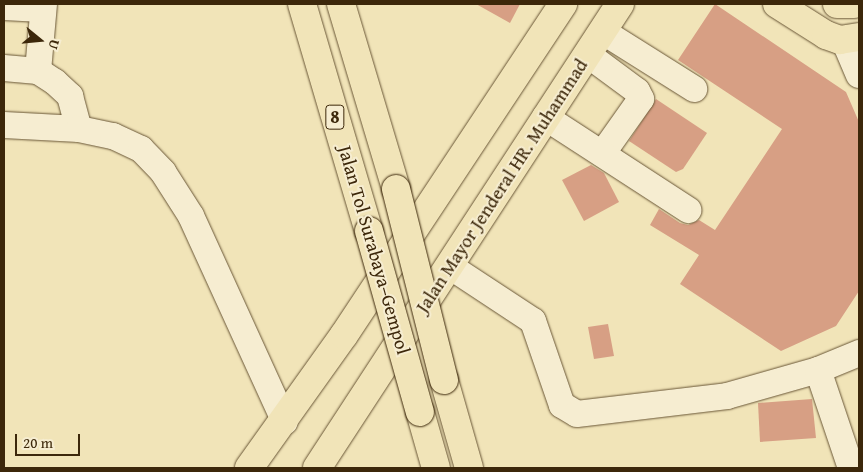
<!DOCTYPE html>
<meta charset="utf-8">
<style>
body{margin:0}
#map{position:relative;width:863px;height:472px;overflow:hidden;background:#f1e4b8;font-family:"Gentium Book Plus",serif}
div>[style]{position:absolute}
.building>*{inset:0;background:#d79f84}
.roads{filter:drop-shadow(0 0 1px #695636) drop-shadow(0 0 1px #695636)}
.minor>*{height:26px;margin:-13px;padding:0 13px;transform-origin:13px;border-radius:13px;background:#f6edd1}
.major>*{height:28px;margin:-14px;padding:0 14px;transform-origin:14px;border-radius:14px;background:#f1e4b8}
.highway>*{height:28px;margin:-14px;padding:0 14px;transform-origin:14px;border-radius:14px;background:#f1e4b8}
.bridges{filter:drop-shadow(0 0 1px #3c270a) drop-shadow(0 0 1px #3c270a)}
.highway-bridge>*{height:28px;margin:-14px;padding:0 14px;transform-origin:14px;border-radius:14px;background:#f1e4b8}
span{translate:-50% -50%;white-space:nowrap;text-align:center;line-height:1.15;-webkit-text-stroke:4px #f6edd1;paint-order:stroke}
.shield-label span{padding:1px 4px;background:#f6edd1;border:1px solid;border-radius:4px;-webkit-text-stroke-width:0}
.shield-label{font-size:18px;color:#3c270a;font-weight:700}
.street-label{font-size:19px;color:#3c270a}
.frame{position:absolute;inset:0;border:5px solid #3c270a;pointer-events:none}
.north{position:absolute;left:15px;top:15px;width:50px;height:50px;-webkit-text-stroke:4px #f6edd1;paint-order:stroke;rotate:107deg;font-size:14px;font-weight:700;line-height:20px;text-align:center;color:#3c270a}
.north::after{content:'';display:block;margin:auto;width:18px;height:22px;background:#3c270a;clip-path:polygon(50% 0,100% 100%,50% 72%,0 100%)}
.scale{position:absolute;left:15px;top:434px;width:65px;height:22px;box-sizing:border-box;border:2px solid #3c270a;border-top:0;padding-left:6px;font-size:15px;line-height:18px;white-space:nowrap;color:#3c270a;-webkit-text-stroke:4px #f6edd1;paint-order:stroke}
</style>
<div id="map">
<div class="building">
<i style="clip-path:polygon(476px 4px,520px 4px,510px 23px)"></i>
<i style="clip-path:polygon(715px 4px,846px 92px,859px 122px,859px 291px,836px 326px,781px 351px,680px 284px,699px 255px,650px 225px,659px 209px,680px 223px,688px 225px,699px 220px,715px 230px,782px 129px,678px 60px)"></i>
<i style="clip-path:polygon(656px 99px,707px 133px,683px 169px,676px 172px,629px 141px)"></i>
<i style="clip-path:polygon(591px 165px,604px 173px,619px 202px,584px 221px,562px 180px)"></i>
<i style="clip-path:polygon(608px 324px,614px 356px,594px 359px,588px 327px)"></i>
<i style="clip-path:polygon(812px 399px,816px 438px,760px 442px,758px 403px)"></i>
</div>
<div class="roads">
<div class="minor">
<i style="left:4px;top:7px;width:38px;rotate:3deg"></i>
<i style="left:602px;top:31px;width:109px;rotate:32.2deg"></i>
<i style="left:844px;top:40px;width:38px;rotate:67deg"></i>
<i style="left:587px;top:54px;width:62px;rotate:36.5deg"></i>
<i style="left:637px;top:91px;width:9px;rotate:63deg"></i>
<i style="left:641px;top:99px;width:67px;rotate:125.3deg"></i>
<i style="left:4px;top:68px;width:34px;rotate:5deg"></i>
<i style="left:38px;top:71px;width:20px;rotate:33deg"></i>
<i style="left:55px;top:82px;width:21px;rotate:43deg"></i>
<i style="left:70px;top:96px;width:34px;rotate:75deg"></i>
<i style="left:38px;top:71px;width:67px;rotate:-84.9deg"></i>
<i style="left:545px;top:117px;width:171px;rotate:33deg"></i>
<i style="left:4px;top:125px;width:75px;rotate:3.1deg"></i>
<i style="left:79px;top:129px;width:35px;rotate:12deg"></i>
<i style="left:113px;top:136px;width:31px;rotate:25deg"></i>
<i style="left:141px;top:149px;width:32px;rotate:46deg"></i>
<i style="left:163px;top:172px;width:52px;rotate:57.5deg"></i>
<i style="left:191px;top:216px;width:226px;rotate:65.5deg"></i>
<i style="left:451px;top:267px;width:98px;rotate:33.4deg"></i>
<i style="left:533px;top:321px;width:89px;rotate:71deg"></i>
<i style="left:562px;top:405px;width:17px;rotate:31deg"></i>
<i style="left:577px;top:414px;width:151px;rotate:-6.8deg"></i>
<i style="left:727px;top:396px;width:95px;rotate:-15.9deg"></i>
<i style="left:818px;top:370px;width:44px;rotate:-22.5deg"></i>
<i style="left:818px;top:370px;width:103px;rotate:71.4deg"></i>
</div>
<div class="major">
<i style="left:777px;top:4px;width:58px;rotate:32.3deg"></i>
<i style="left:826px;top:35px;width:15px;rotate:20deg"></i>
<i style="left:840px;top:40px;width:19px;rotate:-9deg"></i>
<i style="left:837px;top:4px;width:17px"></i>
<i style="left:249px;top:468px;width:163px;rotate:-54.5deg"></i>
<i style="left:344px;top:335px;width:397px;rotate:-56.5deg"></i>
<i style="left:317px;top:468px;width:554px;rotate:-56.85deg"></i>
</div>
<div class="highway">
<i style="left:302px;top:4px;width:237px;rotate:73.6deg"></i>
<i style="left:341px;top:4px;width:193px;rotate:73.4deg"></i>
<i style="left:444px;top:380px;width:91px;rotate:74.1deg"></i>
<i style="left:420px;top:412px;width:58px;rotate:74.1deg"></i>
</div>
</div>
<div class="bridges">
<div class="highway-bridge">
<i style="left:396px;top:189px;width:197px;rotate:75.9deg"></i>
<i style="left:369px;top:231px;width:188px;rotate:74.3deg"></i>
</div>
</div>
<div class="shield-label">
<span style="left:335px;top:117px">8</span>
</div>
<div class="street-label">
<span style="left:502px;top:186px;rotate:-57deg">Jalan Mayor Jenderal HR. Muhammad</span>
<span style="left:374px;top:250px;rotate:74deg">Jalan Tol Surabaya–Gempol</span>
</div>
<div class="frame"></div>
<div class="north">U</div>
<div class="scale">20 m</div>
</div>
